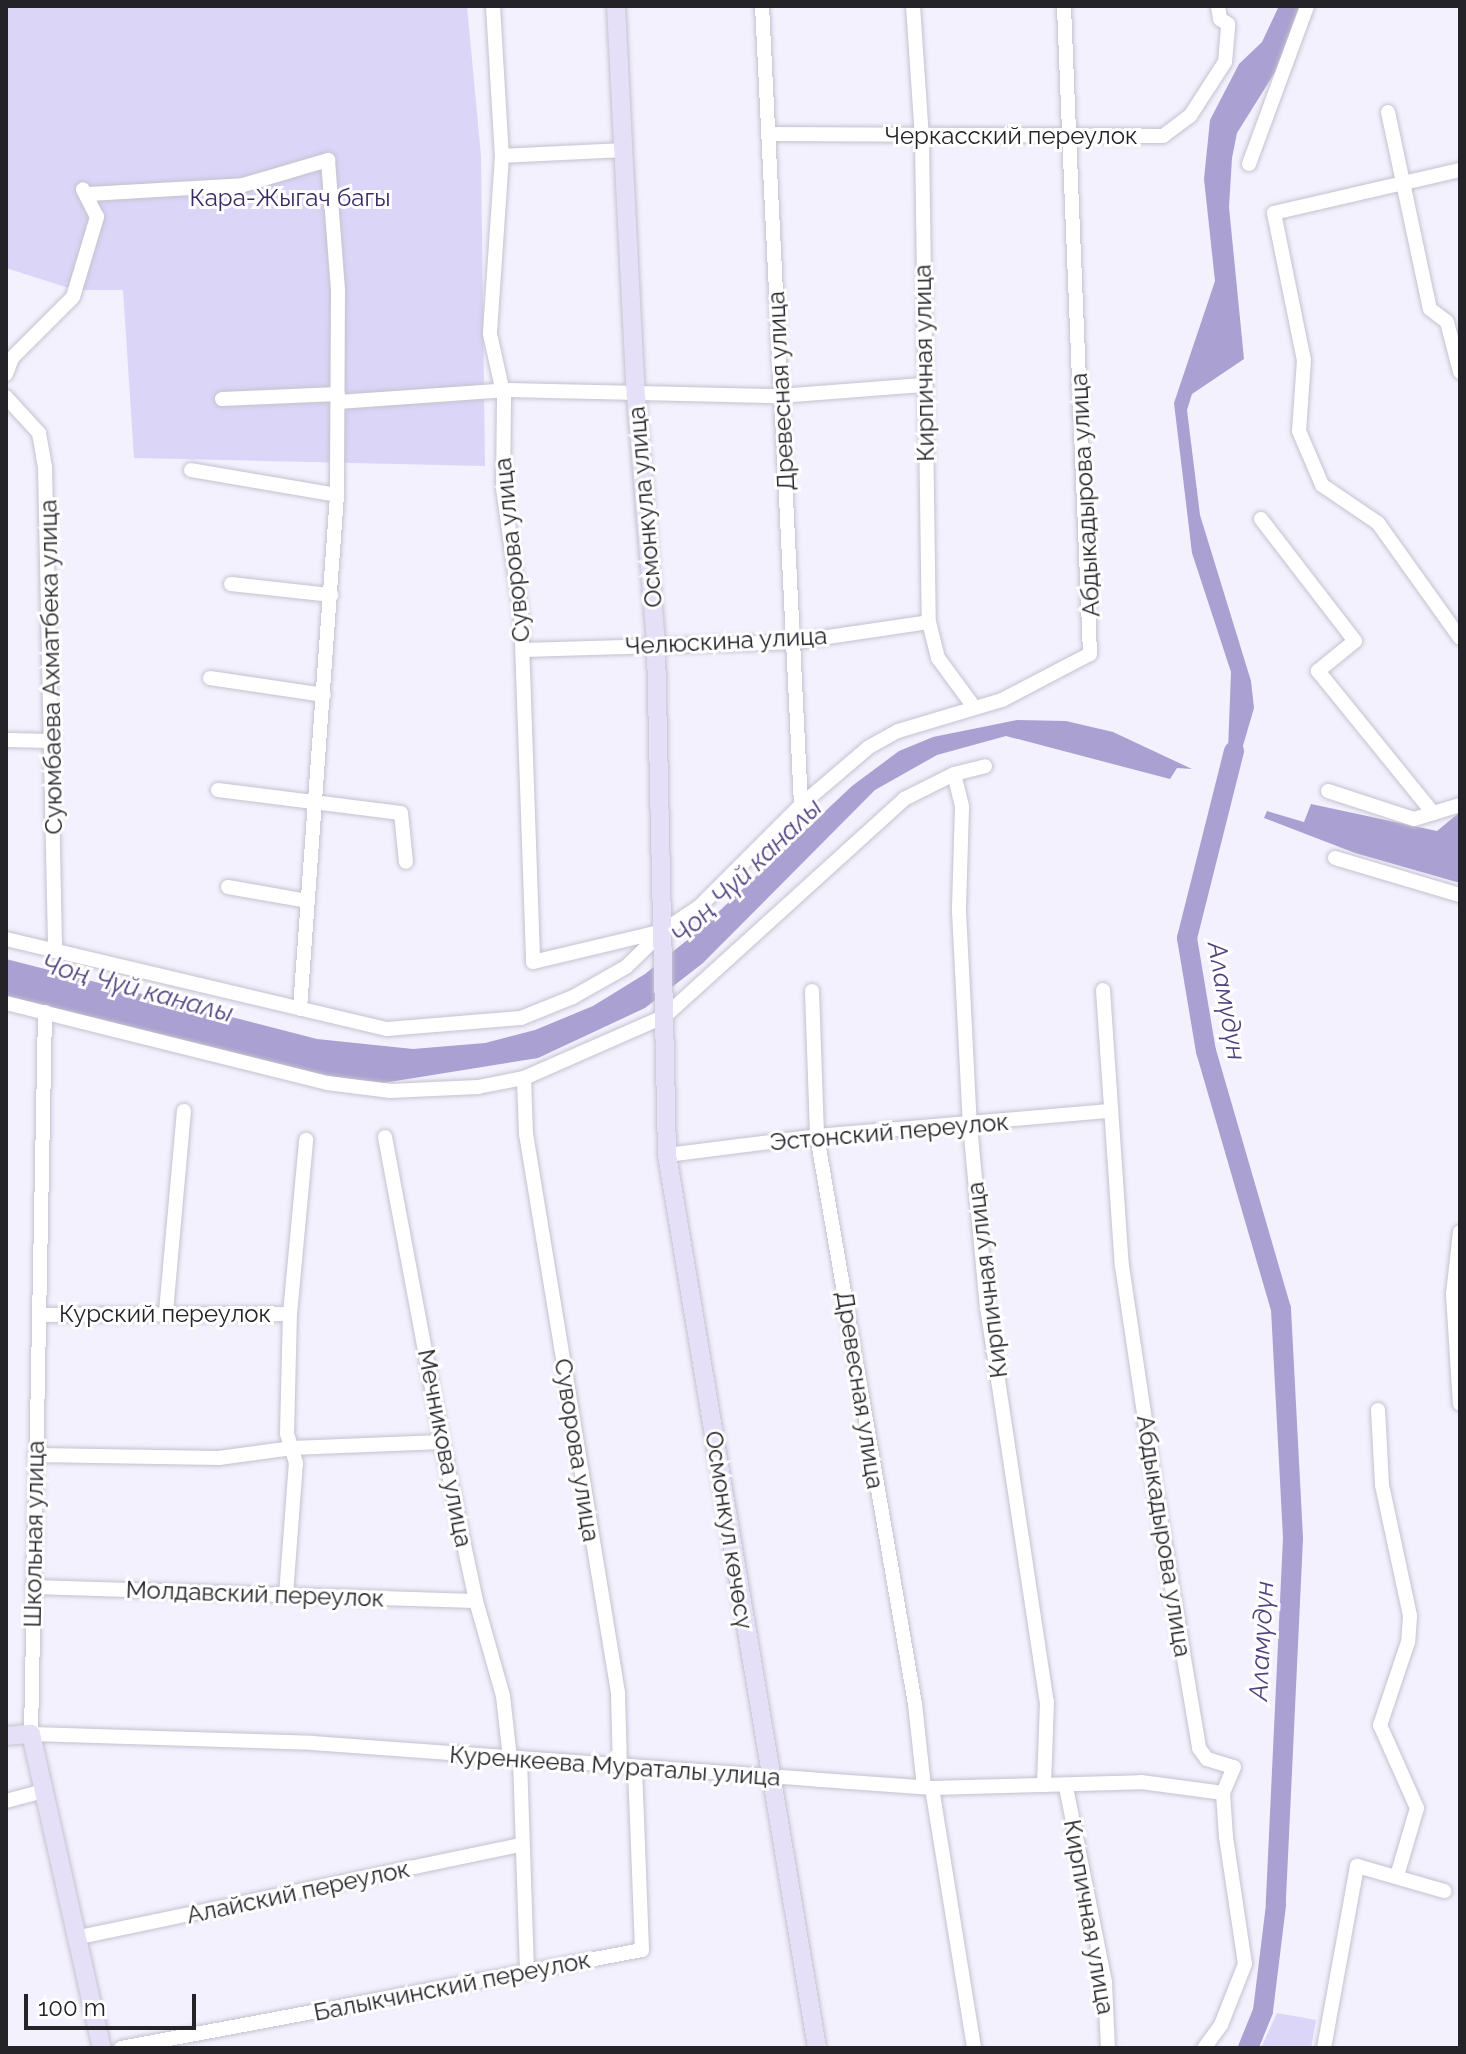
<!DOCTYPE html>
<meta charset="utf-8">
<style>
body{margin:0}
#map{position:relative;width:1466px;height:2054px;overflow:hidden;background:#f3f1fe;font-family:Raleway,sans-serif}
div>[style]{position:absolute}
.green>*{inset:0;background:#dbd5f7}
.water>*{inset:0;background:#aaa0d1}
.river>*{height:20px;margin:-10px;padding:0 10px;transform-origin:10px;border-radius:10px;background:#aaa0d1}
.roads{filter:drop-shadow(0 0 2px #c4c2ce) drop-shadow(0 0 2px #c4c2ce)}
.street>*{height:14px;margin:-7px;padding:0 7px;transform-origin:7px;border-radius:7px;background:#fff}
.secondary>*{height:18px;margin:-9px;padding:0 9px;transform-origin:9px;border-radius:9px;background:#e5dff7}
span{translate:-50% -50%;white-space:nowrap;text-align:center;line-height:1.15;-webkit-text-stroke:6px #fff;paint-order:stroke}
.street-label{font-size:24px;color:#242328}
.park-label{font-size:24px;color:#3b2965}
.water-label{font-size:26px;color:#51417f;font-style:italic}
.frame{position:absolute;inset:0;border:8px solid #242328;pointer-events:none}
.scale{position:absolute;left:24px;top:1994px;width:172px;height:36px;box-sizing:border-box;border:4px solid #242328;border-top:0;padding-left:10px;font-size:24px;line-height:28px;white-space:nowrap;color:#242328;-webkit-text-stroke:6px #fff;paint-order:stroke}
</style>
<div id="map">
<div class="green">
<i style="clip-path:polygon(6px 6px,467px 6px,481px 156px,485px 466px,134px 458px,123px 290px,75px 290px,6px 268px)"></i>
<i style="clip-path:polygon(1277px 2013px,1316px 2020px,1311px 2048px,1261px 2048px)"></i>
</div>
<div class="water">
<i style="clip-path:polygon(1279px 6px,1301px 6px,1287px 53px,1237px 133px,1232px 158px,1229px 207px,1244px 359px,1192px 394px,1187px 410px,1200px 515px,1251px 681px,1254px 708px,1233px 780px,1221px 774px,1228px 750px,1231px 672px,1192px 553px,1174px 403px,1215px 281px,1204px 179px,1210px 120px,1239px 64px,1262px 42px)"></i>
<i style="clip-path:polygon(1017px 720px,1066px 721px,1113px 732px,1192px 769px,1177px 768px,1170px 779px,1006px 736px,937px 755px,875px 790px,703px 963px,645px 1008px,538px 1058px,377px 1084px,318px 1074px,6px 996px,6px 959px,317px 1039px,413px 1049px,485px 1043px,535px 1030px,593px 1006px,645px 974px,696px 933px,852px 786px,899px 751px,933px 737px)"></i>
<i style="clip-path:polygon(1311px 804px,1437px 831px,1460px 812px,1460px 883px,1355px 853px,1264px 818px,1267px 811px,1304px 822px)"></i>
</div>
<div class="river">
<i style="left:1234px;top:751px;width:193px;rotate:104.1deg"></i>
<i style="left:1187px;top:938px;width:115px;rotate:80.5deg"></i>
<i style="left:1206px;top:1051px;width:269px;rotate:73.8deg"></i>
<i style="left:1281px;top:1309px;width:229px;rotate:87deg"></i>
<i style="left:1293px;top:1538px;width:367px;rotate:92.7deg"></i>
<i style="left:1276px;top:1905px;width:107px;rotate:97deg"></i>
<i style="left:1263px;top:2011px;width:40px;rotate:112deg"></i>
</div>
<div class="roads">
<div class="street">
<i style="left:493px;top:6px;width:150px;rotate:86.6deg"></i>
<i style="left:502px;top:156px;width:178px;rotate:93.9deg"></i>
<i style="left:490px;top:334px;width:65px;rotate:77.5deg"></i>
<i style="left:504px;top:397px;width:91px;rotate:90.6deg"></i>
<i style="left:503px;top:488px;width:127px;rotate:81.9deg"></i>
<i style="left:521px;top:614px;width:348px;rotate:88deg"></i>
<i style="left:533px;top:962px;width:130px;rotate:-13.4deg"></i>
<i style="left:913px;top:6px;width:131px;rotate:86.1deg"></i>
<i style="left:922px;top:137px;width:485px;rotate:89.2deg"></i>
<i style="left:929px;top:622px;width:37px;rotate:76deg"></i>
<i style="left:938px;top:658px;width:61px;rotate:53.7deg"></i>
<i style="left:1388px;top:112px;width:201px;rotate:78deg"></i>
<i style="left:1430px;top:309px;width:21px;rotate:37deg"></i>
<i style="left:1447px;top:322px;width:52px;rotate:75.4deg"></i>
<i style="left:769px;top:134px;width:394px;rotate:0.3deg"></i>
<i style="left:1163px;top:136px;width:34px;rotate:-37deg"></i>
<i style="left:1190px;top:116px;width:64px;rotate:-57.1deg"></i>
<i style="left:1225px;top:62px;width:38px;rotate:-85deg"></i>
<i style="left:1228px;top:24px;width:9px;rotate:-148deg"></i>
<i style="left:1220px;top:19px;width:13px;rotate:-99deg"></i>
<i style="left:502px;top:156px;width:121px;rotate:-2.8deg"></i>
<i style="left:1249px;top:164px;width:168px;rotate:-69.8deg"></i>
<i style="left:1460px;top:170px;width:191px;rotate:167deg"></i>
<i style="left:1274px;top:213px;width:150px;rotate:78.5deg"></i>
<i style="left:1304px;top:360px;width:71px;rotate:94deg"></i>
<i style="left:1299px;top:431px;width:59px;rotate:66.9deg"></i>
<i style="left:1322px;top:485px;width:68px;rotate:34.2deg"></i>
<i style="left:1378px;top:523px;width:141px;rotate:54.5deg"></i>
<i style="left:89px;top:194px;width:154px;rotate:-3.3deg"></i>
<i style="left:243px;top:185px;width:89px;rotate:-16.4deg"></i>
<i style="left:328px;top:160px;width:130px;rotate:85.6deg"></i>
<i style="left:338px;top:290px;width:205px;rotate:90.3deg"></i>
<i style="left:6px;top:374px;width:17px;rotate:-69deg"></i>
<i style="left:12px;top:358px;width:86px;rotate:-45deg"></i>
<i style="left:73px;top:297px;width:84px;rotate:-73.3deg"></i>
<i style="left:97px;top:217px;width:31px;rotate:-117deg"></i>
<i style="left:6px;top:397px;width:49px;rotate:47.5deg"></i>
<i style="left:39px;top:433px;width:35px;rotate:80deg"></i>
<i style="left:45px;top:467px;width:484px;rotate:88.8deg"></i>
<i style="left:222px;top:399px;width:116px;rotate:-2.5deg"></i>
<i style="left:338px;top:402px;width:170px;rotate:-4deg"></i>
<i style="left:508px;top:390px;width:272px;rotate:1.3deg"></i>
<i style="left:780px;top:396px;width:143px;rotate:-4.4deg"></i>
<i style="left:191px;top:470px;width:148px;rotate:9.7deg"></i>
<i style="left:337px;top:495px;width:515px;rotate:94.12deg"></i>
<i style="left:1261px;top:519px;width:154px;rotate:52.4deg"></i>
<i style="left:1355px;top:641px;width:48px;rotate:141deg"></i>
<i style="left:1318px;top:671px;width:183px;rotate:51deg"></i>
<i style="left:231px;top:584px;width:101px;rotate:6.3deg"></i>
<i style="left:523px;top:650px;width:271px;rotate:-1.7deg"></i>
<i style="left:794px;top:642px;width:136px;rotate:-8.4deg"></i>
<i style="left:210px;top:678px;width:115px;rotate:8.5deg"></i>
<i style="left:6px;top:740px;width:47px;rotate:1.2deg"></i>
<i style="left:954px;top:774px;width:34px;rotate:76deg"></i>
<i style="left:962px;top:807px;width:104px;rotate:91.7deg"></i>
<i style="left:959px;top:911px;width:214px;rotate:87.1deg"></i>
<i style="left:970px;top:1125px;width:183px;rotate:84.7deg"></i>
<i style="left:987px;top:1307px;width:400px;rotate:81.4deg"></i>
<i style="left:1047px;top:1702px;width:83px;rotate:92.1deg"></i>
<i style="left:218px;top:790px;width:184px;rotate:7.2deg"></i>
<i style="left:401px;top:813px;width:49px;rotate:84.2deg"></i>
<i style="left:1328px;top:791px;width:90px;rotate:18deg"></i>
<i style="left:1414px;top:819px;width:48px;rotate:-16.9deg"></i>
<i style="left:801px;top:805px;width:89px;rotate:-40.5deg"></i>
<i style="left:869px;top:747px;width:33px;rotate:-29deg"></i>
<i style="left:898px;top:731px;width:109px;rotate:-16.6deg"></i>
<i style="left:1002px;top:700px;width:99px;rotate:-27.6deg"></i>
<i style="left:1090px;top:654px;width:649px;rotate:-92.3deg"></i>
<i style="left:1335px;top:858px;width:130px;rotate:16.5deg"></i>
<i style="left:228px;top:887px;width:80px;rotate:10deg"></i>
<i style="left:6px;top:939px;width:391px;rotate:13.3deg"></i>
<i style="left:387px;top:1029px;width:134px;rotate:-4.7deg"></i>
<i style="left:521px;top:1018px;width:56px;rotate:-22deg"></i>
<i style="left:573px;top:997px;width:61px;rotate:-29.5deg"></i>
<i style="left:626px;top:967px;width:52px;rotate:-44.2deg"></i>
<i style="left:663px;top:931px;width:43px;rotate:-33.7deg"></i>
<i style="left:699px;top:907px;width:144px;rotate:-45deg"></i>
<i style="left:801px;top:805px;width:800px;rotate:-92.79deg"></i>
<i style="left:1103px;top:990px;width:277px;rotate:86.1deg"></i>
<i style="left:1122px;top:1266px;width:217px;rotate:81.5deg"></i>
<i style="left:1154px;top:1481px;width:271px;rotate:80.4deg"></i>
<i style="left:1199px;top:1748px;width:14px;rotate:54deg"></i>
<i style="left:1207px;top:1759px;width:28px;rotate:17deg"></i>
<i style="left:1234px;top:1767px;width:28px;rotate:113deg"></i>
<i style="left:1223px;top:1793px;width:44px;rotate:86.1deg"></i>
<i style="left:1226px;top:1837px;width:128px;rotate:81.5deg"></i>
<i style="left:1245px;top:1964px;width:66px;rotate:111.5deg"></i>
<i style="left:1221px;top:2025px;width:29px;rotate:126deg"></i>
<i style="left:812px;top:991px;width:145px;rotate:88deg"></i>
<i style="left:817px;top:1136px;width:576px;rotate:80.21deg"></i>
<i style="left:915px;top:1704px;width:83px;rotate:83.8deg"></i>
<i style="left:6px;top:1003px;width:331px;rotate:14deg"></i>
<i style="left:327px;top:1083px;width:64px;rotate:7.2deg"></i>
<i style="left:390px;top:1091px;width:88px;rotate:-2.6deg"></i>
<i style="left:478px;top:1087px;width:47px;rotate:-11.1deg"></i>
<i style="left:524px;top:1078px;width:154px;rotate:-23.7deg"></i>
<i style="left:665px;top:1016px;width:323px;rotate:-42.2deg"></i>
<i style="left:904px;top:799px;width:56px;rotate:-26.6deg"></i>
<i style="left:954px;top:774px;width:32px;rotate:-14deg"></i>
<i style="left:45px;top:1012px;width:722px;rotate:91.11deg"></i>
<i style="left:31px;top:1734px;width:281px;rotate:1.8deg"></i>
<i style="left:312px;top:1743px;width:622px;rotate:4.15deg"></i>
<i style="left:932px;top:1788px;width:209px;rotate:-1.6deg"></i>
<i style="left:1141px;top:1782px;width:83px;rotate:7.6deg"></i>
<i style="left:524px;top:1078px;width:56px;rotate:88deg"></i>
<i style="left:526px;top:1134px;width:567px;rotate:80.65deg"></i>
<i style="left:618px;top:1693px;width:74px;rotate:88.5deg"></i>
<i style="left:385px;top:1137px;width:310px;rotate:79.4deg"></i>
<i style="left:442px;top:1442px;width:163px;rotate:77.9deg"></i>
<i style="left:476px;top:1601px;width:99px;rotate:74.1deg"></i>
<i style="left:503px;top:1696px;width:62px;rotate:83.6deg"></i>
<i style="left:667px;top:1155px;width:151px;rotate:-7.2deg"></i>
<i style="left:817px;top:1136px;width:294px;rotate:-4.9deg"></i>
<i style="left:1460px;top:1232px;width:62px;rotate:96.4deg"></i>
<i style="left:1453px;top:1294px;width:110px;rotate:86.4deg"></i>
<i style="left:166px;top:1312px;width:202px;rotate:-84.9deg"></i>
<i style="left:40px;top:1315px;width:250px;rotate:-0.2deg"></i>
<i style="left:1378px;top:1410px;width:75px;rotate:86.9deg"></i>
<i style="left:1382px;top:1485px;width:134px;rotate:77.9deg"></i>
<i style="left:1410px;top:1616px;width:26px;rotate:94deg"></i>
<i style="left:1408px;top:1642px;width:88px;rotate:108.6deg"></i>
<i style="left:1380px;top:1725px;width:91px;rotate:66deg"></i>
<i style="left:1417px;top:1808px;width:71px;rotate:106.4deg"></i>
<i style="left:35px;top:1455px;width:184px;rotate:0.9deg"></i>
<i style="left:219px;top:1458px;width:74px;rotate:-7.8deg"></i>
<i style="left:292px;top:1448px;width:150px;rotate:-2.3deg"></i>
<i style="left:33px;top:1587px;width:443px;rotate:1.8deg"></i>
<i style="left:286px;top:1595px;width:132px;rotate:-85.7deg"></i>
<i style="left:296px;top:1463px;width:30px;rotate:-107deg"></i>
<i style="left:287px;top:1434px;width:120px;rotate:-88.6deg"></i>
<i style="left:290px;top:1314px;width:175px;rotate:-84.7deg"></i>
<i style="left:520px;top:1759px;width:213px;rotate:88.1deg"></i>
<i style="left:1066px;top:1787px;width:200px;rotate:78.7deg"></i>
<i style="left:1105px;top:1983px;width:65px;rotate:87.4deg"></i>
<i style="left:932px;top:1788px;width:263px;rotate:80.8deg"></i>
<i style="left:6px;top:1801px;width:35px;rotate:-15deg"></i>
<i style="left:75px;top:1938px;width:455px;rotate:-11.8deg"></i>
<i style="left:121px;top:2048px;width:530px;rotate:-10.65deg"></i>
<i style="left:642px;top:1950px;width:182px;rotate:-92.2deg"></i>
<i style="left:1324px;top:2048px;width:185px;rotate:-79.7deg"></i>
<i style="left:1357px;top:1866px;width:91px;rotate:16deg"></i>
</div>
<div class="secondary">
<i style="left:616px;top:6px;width:390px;rotate:87.1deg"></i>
<i style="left:636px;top:395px;width:252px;rotate:85.4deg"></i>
<i style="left:656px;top:646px;width:509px;rotate:88.76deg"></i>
<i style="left:667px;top:1155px;width:906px;rotate:80.46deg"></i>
<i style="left:6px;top:1736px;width:25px;rotate:-5deg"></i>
<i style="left:31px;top:1734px;width:322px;rotate:77.3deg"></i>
</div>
</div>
<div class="street-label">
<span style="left:1011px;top:136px">Черкасский переулок</span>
<span style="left:924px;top:363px;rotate:-91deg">Кирпичная улица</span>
<span style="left:781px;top:391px;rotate:-93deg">Древесная улица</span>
<span style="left:1085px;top:495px;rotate:-93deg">Абдыкадырова улица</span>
<span style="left:645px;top:507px;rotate:-95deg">Осмонкула улица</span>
<span style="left:512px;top:550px;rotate:-96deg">Суворова улица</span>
<span style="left:726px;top:641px;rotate:-3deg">Челюскина улица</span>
<span style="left:51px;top:667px;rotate:-91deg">Суюмбаева Ахматбека улица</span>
<span style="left:889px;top:1132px;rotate:-5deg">Эстонский переулок</span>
<span style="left:987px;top:1280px;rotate:-97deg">Кирпичная улица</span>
<span style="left:165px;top:1314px">Курский переулок</span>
<span style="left:860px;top:1390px;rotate:81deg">Древесная улица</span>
<span style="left:445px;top:1448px;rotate:79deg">Мечникова улица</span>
<span style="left:577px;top:1450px;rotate:81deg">Суворова улица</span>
<span style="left:729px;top:1530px;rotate:81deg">Осмонкул көчөсү</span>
<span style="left:34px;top:1534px;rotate:-89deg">Школьная улица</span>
<span style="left:1164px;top:1536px;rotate:81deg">Абдыкадырова улица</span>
<span style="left:255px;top:1594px;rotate:2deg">Молдавский переулок</span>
<span style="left:615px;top:1766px;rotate:4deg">Куренкеева Мураталы улица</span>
<span style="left:298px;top:1892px;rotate:-12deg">Алайский переулок</span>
<span style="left:1089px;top:1917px;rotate:80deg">Кирпичная улица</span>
<span style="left:452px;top:1986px;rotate:-11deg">Балыкчинский переулок</span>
</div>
<div class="park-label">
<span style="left:290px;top:198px">Кара-Жыгач багы</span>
</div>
<div class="water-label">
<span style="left:747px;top:872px;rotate:-44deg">Чоң Чүй каналы</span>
<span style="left:137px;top:989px;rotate:15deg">Чоң Чүй каналы</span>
<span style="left:1226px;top:1001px;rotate:80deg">Аламүдүн</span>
<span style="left:1262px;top:1641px;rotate:-87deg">Аламүдүн</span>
</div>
<div class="frame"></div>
<div class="scale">100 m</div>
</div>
